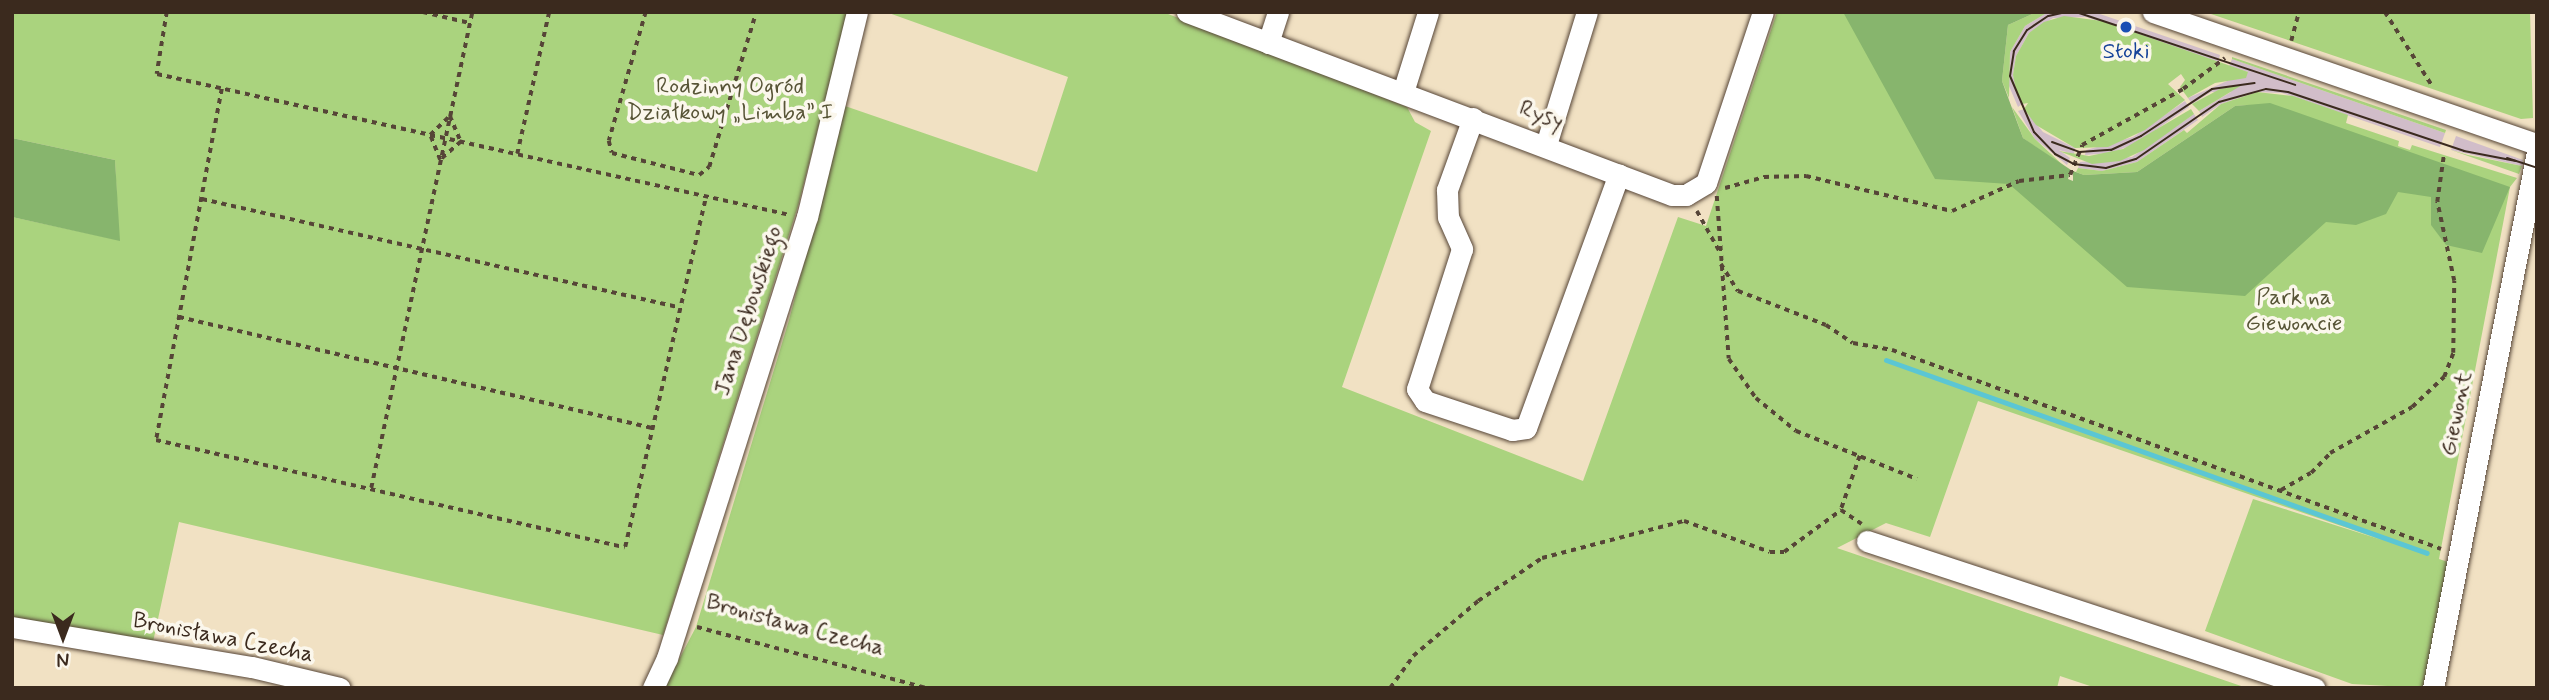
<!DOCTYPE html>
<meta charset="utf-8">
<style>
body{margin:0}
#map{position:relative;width:2549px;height:700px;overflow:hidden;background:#f1e1c3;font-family:Mynerve,sans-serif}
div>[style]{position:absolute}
.industrial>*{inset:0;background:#d1bdc9}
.green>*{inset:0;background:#aad37e}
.forest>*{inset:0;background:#87b56d}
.stream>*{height:5px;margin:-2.5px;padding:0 2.5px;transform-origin:2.5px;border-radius:2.5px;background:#5bc6d4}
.path>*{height:3.5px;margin-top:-1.75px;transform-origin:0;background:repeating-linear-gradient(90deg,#564537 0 5px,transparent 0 10px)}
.roads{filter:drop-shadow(0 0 2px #564537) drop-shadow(0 0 2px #564537)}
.minor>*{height:21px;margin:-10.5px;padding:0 10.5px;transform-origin:10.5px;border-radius:10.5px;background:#fff}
.tram>*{height:2px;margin:-1px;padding:0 1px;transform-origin:1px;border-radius:1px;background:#3b2a1e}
.dots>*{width:19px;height:19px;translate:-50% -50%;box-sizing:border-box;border:4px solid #fbf7ec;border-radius:50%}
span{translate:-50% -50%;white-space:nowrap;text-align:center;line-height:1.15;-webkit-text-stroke:7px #fbf7ec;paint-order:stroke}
.transit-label{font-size:23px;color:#164399}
.park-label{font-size:23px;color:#575436}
.street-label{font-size:23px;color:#3b2a1e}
.frame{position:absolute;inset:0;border:14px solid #3b2a1e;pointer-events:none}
.north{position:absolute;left:28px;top:602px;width:70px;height:70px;-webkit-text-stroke:5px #fbf7ec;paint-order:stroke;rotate:180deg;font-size:19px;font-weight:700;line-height:28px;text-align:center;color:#3b2a1e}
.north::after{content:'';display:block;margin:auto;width:24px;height:32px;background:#3b2a1e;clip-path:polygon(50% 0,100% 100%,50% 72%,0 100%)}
</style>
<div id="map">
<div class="industrial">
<i style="clip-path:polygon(2048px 12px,2094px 12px,2220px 55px,2218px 62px,2086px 17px,2053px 18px,2029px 33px,2016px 56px,2013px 75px,2022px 104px,2018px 107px,2009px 86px,2010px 52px,2025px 26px)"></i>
<i style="clip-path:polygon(2232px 59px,2445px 133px,2440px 147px,2282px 93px,2257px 92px,2221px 104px,2202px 117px,2199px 111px,2231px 92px,2211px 92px,2192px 104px,2188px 98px,2248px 72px,2229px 66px)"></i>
<i style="clip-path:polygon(2185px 101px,2189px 107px,2137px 143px,2111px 153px,2085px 155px,2086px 150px,2133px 137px)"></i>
<i style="clip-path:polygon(2024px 109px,2043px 132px,2075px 148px,2074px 154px,2059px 150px,2070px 158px,2067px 165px,2035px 139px,2018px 111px)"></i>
<i style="clip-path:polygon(2194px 114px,2198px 120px,2137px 162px,2102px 171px,2078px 168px,2080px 162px,2132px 157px)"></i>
<i style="clip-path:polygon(2456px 136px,2523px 160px,2522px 166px,2451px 150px)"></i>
</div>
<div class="green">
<i style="clip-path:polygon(12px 12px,848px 12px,798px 206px,663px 635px,179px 522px,153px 642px,12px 618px,12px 217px,119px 240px,115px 160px,12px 138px)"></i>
<i style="clip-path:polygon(886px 12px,1163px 12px,1407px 107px,1415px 122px,1431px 131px,1342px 387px,1583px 481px,1678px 217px,1706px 226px,1777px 12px,2002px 12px,1969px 44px,2032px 168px,2090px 218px,2250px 105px,2235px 106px,2137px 172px,2084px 175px,2076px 172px,2078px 168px,2102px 171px,2137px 162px,2184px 130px,2187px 133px,2221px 104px,2257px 92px,2293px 96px,2348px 115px,2346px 123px,2399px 141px,2398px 146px,2410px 150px,2412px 145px,2517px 178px,2510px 187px,2439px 559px,2448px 562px,2423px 688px,2352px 684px,2205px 631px,2253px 499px,2382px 540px,1978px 401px,1930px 537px,1886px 523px,1837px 548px,2247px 688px,2096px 688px,2060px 676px,2057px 688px,664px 688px,696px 627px,789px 320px,845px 106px,1037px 172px,1068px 77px)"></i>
<i style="clip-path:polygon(2037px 12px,2048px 12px,2025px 26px,2010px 52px,2009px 98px,2002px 81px,2008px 25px)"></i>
<i style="clip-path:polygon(2205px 12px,2530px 12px,2533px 118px,2521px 119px)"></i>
<i style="clip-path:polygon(2064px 16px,2102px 21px,2248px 72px,2246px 78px,2215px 83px,2188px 98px,2180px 87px,2185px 80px,2181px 74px,2168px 84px,2185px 100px,2145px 130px,2108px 147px,2075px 148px,2036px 125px,2024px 109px,2028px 103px,2022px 104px,2017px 95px,2013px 75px,2016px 56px,2029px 33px,2044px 22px)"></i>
<i style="clip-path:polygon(2232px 57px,2446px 130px,2445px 133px,2232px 59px)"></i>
<i style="clip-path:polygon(2242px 85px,2199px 111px,2192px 104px,2220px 89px)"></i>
<i style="clip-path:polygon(2012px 107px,2035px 139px,2066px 168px,2023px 138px)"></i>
<i style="clip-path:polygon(2191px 109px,2194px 114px,2144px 150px,2120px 161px,2092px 164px,2059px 151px,2089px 156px,2123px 149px)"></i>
<i style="clip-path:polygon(2451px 150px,2468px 155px,2522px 166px,2519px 174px)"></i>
</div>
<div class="forest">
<i style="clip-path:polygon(1843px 12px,2037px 12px,2008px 25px,2002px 81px,2023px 138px,2071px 170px,2068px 179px,2073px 181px,2073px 171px,2084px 175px,2137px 172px,2235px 106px,2270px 103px,2510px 187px,2482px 253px,2446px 245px,2431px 225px,2431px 197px,2398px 192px,2386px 214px,2356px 225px,2326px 222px,2245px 296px,2127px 287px,2009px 184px,1935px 179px)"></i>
<i style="clip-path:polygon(12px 138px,115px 160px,120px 241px,12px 217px)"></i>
</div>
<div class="stream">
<i style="left:1886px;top:360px;width:574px;rotate:19.63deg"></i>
</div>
<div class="path">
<i style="left:167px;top:12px;width:63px;rotate:99.2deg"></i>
<i style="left:157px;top:74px;width:649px;rotate:12.56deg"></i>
<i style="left:423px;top:12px;width:48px;rotate:13.2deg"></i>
<i style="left:646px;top:12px;width:134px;rotate:106deg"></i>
<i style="left:609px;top:141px;width:12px;rotate:76deg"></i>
<i style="left:612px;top:153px;width:90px;rotate:14.2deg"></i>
<i style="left:699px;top:175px;width:13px;rotate:-39deg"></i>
<i style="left:709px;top:167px;width:162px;rotate:-73.1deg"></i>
<i style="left:2385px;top:12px;width:89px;rotate:57.4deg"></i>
<i style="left:2291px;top:41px;width:30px;rotate:-75deg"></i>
<i style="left:222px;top:89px;width:357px;rotate:100.6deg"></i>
<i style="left:156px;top:440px;width:481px;rotate:12.9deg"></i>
<i style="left:625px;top:547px;width:360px;rotate:-77deg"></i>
<i style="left:450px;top:116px;width:28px;rotate:67deg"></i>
<i style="left:461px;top:142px;width:28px;rotate:139deg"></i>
<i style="left:440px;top:160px;width:27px;rotate:-112deg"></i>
<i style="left:430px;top:135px;width:28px;rotate:-44deg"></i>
<i style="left:517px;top:154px;width:146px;rotate:-77.3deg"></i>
<i style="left:1725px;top:188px;width:41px;rotate:-15.8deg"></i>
<i style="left:1764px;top:177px;width:42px;rotate:-1.4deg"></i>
<i style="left:1806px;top:176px;width:150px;rotate:13.5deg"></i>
<i style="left:1952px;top:211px;width:73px;rotate:-24.1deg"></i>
<i style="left:2019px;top:181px;width:51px;rotate:-6.7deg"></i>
<i style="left:2070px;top:175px;width:32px;rotate:-68deg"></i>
<i style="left:2082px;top:145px;width:115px;rotate:-29deg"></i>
<i style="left:2183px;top:89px;width:52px;rotate:-36.4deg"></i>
<i style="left:1717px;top:196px;width:163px;rotate:85.8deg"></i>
<i style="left:1729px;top:359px;width:47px;rotate:55.3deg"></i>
<i style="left:1756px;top:398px;width:52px;rotate:39.5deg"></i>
<i style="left:1796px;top:431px;width:130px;rotate:21.6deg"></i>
<i style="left:202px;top:199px;width:490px;rotate:12.8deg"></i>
<i style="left:1697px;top:211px;width:49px;rotate:60.8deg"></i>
<i style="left:1721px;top:264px;width:32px;rotate:58deg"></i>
<i style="left:1738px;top:291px;width:94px;rotate:21.1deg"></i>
<i style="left:1826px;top:325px;width:32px;rotate:34deg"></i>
<i style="left:1853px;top:343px;width:40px;rotate:10deg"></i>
<i style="left:1892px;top:350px;width:584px;rotate:19.92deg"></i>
<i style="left:179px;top:317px;width:486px;rotate:13.2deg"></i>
<i style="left:1860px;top:456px;width:57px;rotate:109.4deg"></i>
<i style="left:1841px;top:510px;width:25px;rotate:34deg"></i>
<i style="left:371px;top:488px;width:487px;rotate:-78deg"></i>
<i style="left:2281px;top:490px;width:34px;rotate:-30deg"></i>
<i style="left:2311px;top:473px;width:28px;rotate:-46deg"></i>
<i style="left:2330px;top:453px;width:94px;rotate:-29.3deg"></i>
<i style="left:2412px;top:407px;width:44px;rotate:-43.2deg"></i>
<i style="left:2444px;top:377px;width:26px;rotate:-69deg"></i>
<i style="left:2453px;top:353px;width:72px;rotate:-89.2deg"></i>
<i style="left:2454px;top:281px;width:81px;rotate:-102.1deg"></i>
<i style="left:2437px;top:202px;width:49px;rotate:-81.9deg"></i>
<i style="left:697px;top:627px;width:238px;rotate:14.9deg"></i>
<i style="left:1390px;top:688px;width:39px;rotate:-54deg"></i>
<i style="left:1413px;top:656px;width:85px;rotate:-40.2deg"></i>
<i style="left:1478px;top:601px;width:77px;rotate:-33.9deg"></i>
<i style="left:1542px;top:558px;width:147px;rotate:-14.6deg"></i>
<i style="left:1684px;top:521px;width:91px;rotate:19.8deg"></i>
<i style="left:1770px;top:552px;width:14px"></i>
<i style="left:1784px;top:552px;width:71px;rotate:-36.4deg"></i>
</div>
<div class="roads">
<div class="minor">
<i style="left:1187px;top:12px;width:518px;rotate:20.67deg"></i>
<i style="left:1672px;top:195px;width:14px"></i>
<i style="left:1686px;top:195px;width:23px;rotate:-31deg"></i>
<i style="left:1706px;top:183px;width:180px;rotate:-71.6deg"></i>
<i style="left:2153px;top:12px;width:406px;rotate:19deg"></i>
<i style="left:1268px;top:43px;width:33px;rotate:-72deg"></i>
<i style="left:1403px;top:92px;width:84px;rotate:-72.6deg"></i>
<i style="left:1473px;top:118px;width:77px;rotate:109.9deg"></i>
<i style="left:1447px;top:190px;width:27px;rotate:88deg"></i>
<i style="left:1448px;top:217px;width:35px;rotate:66deg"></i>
<i style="left:1462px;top:249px;width:147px;rotate:107.8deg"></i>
<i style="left:1417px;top:389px;width:14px;rotate:56deg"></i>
<i style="left:1425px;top:401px;width:92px;rotate:18.4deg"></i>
<i style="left:1512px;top:430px;width:14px;rotate:-8deg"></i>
<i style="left:1526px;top:428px;width:270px;rotate:-69.9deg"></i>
<i style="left:1546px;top:145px;width:139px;rotate:-72.9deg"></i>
<i style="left:1867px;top:541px;width:471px;rotate:18.2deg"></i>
<i style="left:12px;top:627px;width:243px;rotate:9.5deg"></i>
<i style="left:252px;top:667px;width:90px;rotate:13.4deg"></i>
<i style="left:653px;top:688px;width:33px;rotate:-65deg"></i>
<i style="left:667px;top:658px;width:463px;rotate:-72.4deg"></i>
<i style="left:807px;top:217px;width:211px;rotate:-76.3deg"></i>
<i style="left:2433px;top:688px;width:546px;rotate:-79.02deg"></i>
</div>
</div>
<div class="tram">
<i style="left:2066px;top:12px;width:18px;rotate:167deg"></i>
<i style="left:2048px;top:16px;width:25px;rotate:146deg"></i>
<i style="left:2027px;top:30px;width:25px;rotate:122deg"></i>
<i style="left:2014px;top:51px;width:25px;rotate:99deg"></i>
<i style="left:2010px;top:76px;width:61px;rotate:66.8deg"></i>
<i style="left:2034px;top:132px;width:30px;rotate:46deg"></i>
<i style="left:2055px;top:154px;width:21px;rotate:28deg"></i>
<i style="left:2074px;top:164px;width:32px;rotate:7deg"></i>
<i style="left:2106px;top:168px;width:31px;rotate:-17deg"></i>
<i style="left:2136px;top:159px;width:101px;rotate:-34.5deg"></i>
<i style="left:2219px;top:102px;width:49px;rotate:-15.5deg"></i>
<i style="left:2266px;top:89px;width:22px;rotate:8deg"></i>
<i style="left:2288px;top:92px;width:186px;rotate:18.5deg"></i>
<i style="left:2464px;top:151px;width:53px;rotate:10.9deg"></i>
<i style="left:2076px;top:12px;width:231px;rotate:18.4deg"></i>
<i style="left:2052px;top:142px;width:29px;rotate:20deg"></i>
<i style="left:2079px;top:152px;width:32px;rotate:-4deg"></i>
<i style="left:2111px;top:150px;width:33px;rotate:-25deg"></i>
<i style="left:2141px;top:136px;width:85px;rotate:-33.5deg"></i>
<i style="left:2212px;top:89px;width:43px;rotate:-7.9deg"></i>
<i style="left:2507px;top:158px;width:32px;rotate:18deg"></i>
</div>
<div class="dots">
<i style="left:2126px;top:27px;background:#1a4fb4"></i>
</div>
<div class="transit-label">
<span style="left:2126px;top:52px">Stoki</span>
</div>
<div class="park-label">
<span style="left:730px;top:100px">Rodzinny Ogród<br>Działkowy „Limba” I</span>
<span style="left:2294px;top:311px">Park na<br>Giewoncie</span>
</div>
<div class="street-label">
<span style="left:1541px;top:116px;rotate:21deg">Rysy</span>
<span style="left:749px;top:311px;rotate:-72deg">Jana Dębowskiego</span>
<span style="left:2457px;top:414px;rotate:-79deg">Giewont</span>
<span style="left:795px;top:626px;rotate:15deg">Bronisława Czecha</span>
<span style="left:223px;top:638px;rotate:11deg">Bronisława Czecha</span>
</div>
<div class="frame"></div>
<div class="north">N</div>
</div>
